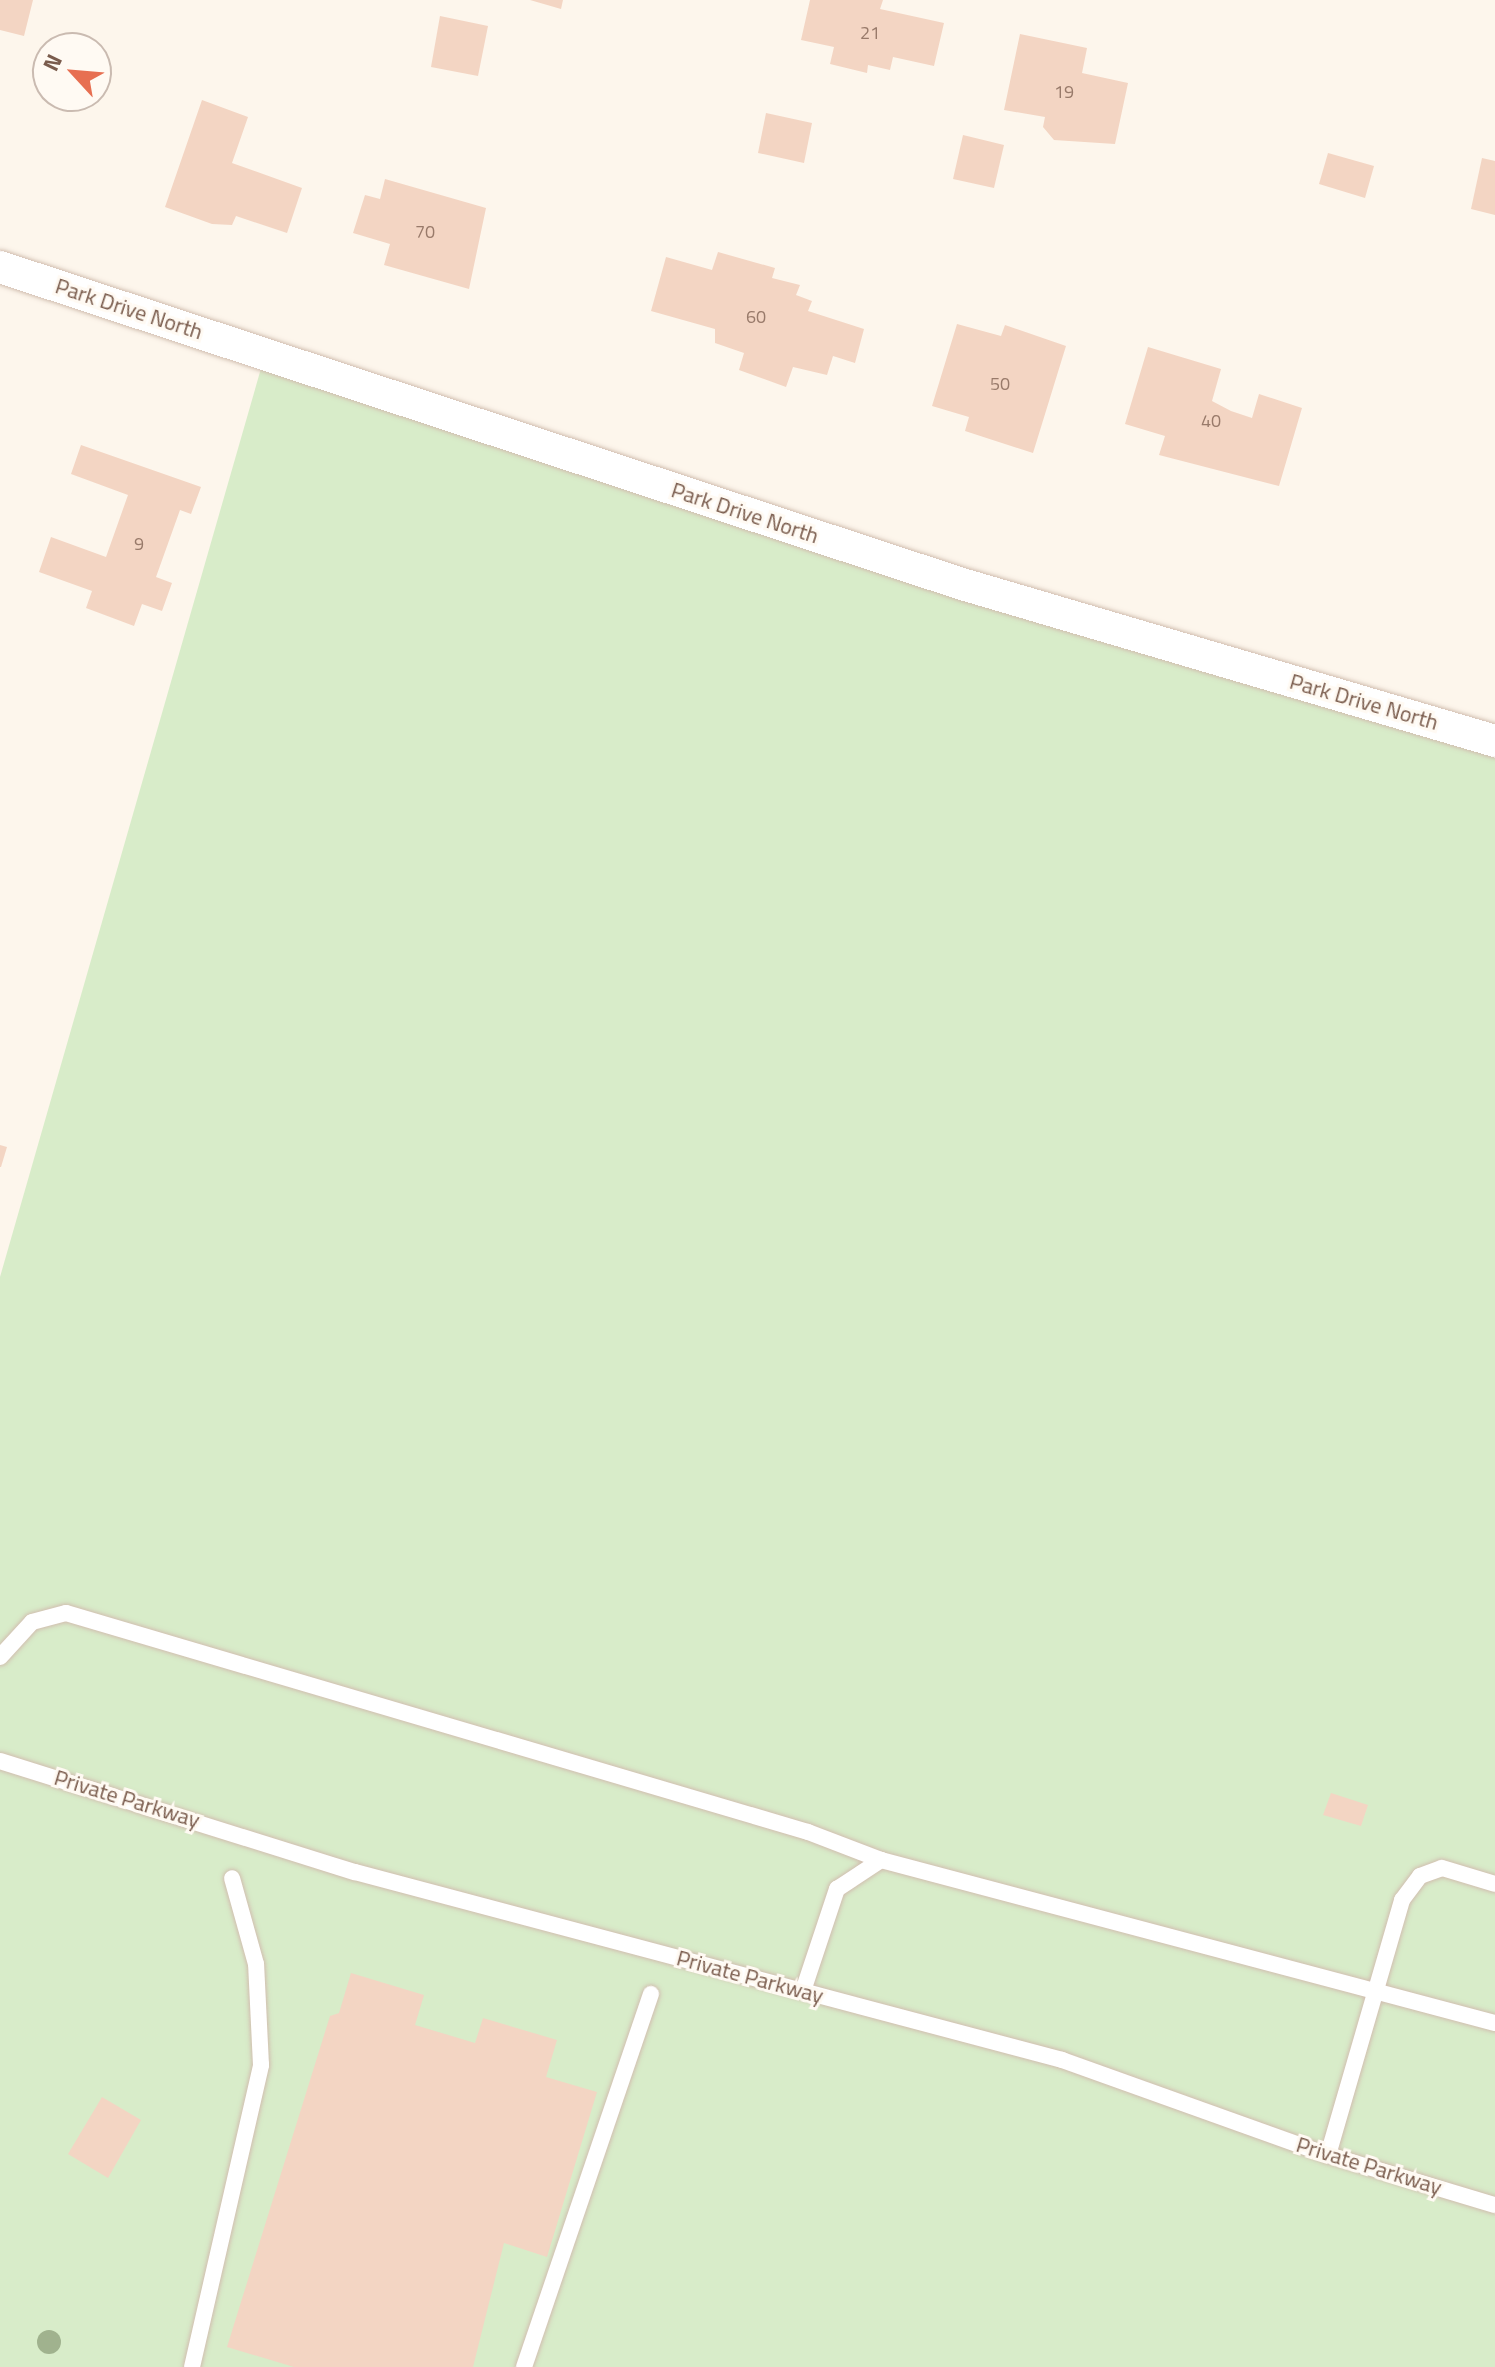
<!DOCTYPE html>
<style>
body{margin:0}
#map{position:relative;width:1495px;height:2367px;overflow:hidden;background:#fdf6ec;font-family:"Titillium Web",sans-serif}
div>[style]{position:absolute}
.green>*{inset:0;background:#d8ecc9}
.building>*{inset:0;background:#f3d5c3}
.roads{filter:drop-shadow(0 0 2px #d1beb0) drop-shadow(0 0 2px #d1beb0)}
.lane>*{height:16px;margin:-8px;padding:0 8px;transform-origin:8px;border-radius:8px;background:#fff}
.street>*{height:32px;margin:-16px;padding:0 16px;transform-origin:16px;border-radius:16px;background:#fff}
.trees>*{width:24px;height:24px;margin:-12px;border-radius:50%;background:#a0b28e}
span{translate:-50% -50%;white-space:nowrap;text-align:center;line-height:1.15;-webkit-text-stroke:6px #fffaf3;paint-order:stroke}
.number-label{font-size:18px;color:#987a6a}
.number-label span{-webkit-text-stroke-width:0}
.street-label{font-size:22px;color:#7a5c4d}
.north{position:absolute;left:32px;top:32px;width:80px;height:80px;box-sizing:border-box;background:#fffaf3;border:2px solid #cabbb1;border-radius:50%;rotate:296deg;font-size:22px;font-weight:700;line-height:32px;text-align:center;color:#7a5c4d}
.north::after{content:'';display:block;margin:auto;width:28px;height:36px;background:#e76f51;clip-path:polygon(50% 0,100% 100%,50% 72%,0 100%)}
</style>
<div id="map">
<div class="green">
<i style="clip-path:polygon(262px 365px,1495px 734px,1495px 2367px,0 2367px,0 1277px)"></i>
</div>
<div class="building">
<i style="clip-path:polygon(0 0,33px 0,24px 36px,0 30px)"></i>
<i style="clip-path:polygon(530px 0,563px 0,561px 9px)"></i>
<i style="clip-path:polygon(810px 0,883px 0,880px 9px,944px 23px,934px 66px,893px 57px,890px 70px,868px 65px,867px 73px,830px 64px,834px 47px,801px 40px)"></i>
<i style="clip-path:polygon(440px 16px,488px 26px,478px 76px,431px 67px)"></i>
<i style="clip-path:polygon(1020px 34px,1087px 48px,1082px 73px,1128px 83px,1115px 144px,1054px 140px,1043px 127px,1045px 117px,1004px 110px)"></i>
<i style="clip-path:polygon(202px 100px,248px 117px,232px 163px,302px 188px,287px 233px,236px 216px,232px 225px,212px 224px,165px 207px)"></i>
<i style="clip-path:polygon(766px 113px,812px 123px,804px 163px,758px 153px)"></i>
<i style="clip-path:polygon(963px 135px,1004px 145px,994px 188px,953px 179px)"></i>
<i style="clip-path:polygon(1328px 153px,1374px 166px,1365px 198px,1319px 184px)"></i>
<i style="clip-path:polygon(1482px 158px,1495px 161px,1495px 215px,1471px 209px)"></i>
<i style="clip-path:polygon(385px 179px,486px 208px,469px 289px,384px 265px,390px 244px,353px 233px,365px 195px,380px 199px)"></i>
<i style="clip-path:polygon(718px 252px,775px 268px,772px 278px,800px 285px,796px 295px,812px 301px,808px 311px,864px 329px,855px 363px,833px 356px,827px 375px,793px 367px,786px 387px,739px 370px,744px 353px,715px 343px,715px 329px,651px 311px,666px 257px,712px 270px)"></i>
<i style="clip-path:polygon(957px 324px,1001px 336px,1005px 325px,1066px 346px,1033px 453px,965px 431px,969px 417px,932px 406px)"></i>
<i style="clip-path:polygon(1148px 347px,1221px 369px,1212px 401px,1231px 411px,1252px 418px,1259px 394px,1302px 408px,1279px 486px,1159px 455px,1165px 436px,1125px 424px)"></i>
<i style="clip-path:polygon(81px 445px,201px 487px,191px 514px,180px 510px,156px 577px,172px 583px,162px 611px,142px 604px,134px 626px,86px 608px,92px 591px,39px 572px,51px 537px,106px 557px,128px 495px,71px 474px)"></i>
<i style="clip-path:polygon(0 1145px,7px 1147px,1px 1167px,0 1167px)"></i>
<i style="clip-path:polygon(1331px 1793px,1368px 1805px,1361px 1826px,1323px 1815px)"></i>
<i style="clip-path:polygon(351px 1973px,424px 1995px,415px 2025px,475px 2043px,483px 2018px,557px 2040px,546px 2077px,597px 2092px,547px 2257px,504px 2243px,473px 2367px,294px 2367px,227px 2347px,330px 2016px,339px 2013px)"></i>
<i style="clip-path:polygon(102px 2097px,141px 2120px,108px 2178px,68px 2154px)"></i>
</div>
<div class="roads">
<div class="lane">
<i style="left:0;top:1657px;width:47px;rotate:-47.6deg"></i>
<i style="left:32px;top:1622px;width:35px;rotate:-15deg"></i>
<i style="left:66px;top:1613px;width:774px;rotate:16.44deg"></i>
<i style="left:808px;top:1832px;width:78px;rotate:21deg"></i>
<i style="left:0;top:1761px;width:372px;rotate:17.4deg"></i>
<i style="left:355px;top:1872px;width:732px;rotate:14.89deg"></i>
<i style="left:1062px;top:2060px;width:282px;rotate:19.7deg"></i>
<i style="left:1328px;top:2155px;width:174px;rotate:16.7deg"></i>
<i style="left:803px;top:1991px;width:108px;rotate:-71.6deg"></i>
<i style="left:837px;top:1889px;width:53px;rotate:-33.4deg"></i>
<i style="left:881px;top:1860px;width:635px;rotate:14.87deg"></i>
<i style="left:1328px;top:2155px;width:266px;rotate:-73.8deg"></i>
<i style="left:1402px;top:1900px;width:30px;rotate:-53deg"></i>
<i style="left:1420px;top:1876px;width:23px;rotate:-20deg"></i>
<i style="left:1442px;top:1868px;width:55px;rotate:16.8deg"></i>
<i style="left:192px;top:2367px;width:310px;rotate:-77.1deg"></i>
<i style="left:261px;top:2065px;width:101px;rotate:-92.8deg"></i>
<i style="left:256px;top:1964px;width:89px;rotate:-105.6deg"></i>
<i style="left:524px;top:2367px;width:394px;rotate:-71.2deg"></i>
</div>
<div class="street">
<i style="left:0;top:267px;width:1013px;rotate:18.24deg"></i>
<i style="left:962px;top:584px;width:556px;rotate:16.41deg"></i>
</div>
</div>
<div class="trees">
<i style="left:49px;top:2342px"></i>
</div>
<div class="number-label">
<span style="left:870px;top:33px">21</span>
<span style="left:1064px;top:92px">19</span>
<span style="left:425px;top:232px">70</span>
<span style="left:756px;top:317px">60</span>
<span style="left:1000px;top:384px">50</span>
<span style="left:1211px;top:421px">40</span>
<span style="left:139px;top:544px">9</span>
</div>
<div class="street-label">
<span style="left:129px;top:309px;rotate:18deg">Park Drive North</span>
<span style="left:745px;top:513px;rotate:18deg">Park Drive North</span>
<span style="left:1364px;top:702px;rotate:16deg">Park Drive North</span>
<span style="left:127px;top:1799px;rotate:17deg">Private Parkway</span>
<span style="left:750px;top:1977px;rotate:15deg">Private Parkway</span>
<span style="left:1369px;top:2166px;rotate:17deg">Private Parkway</span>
</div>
<div class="north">N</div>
</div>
